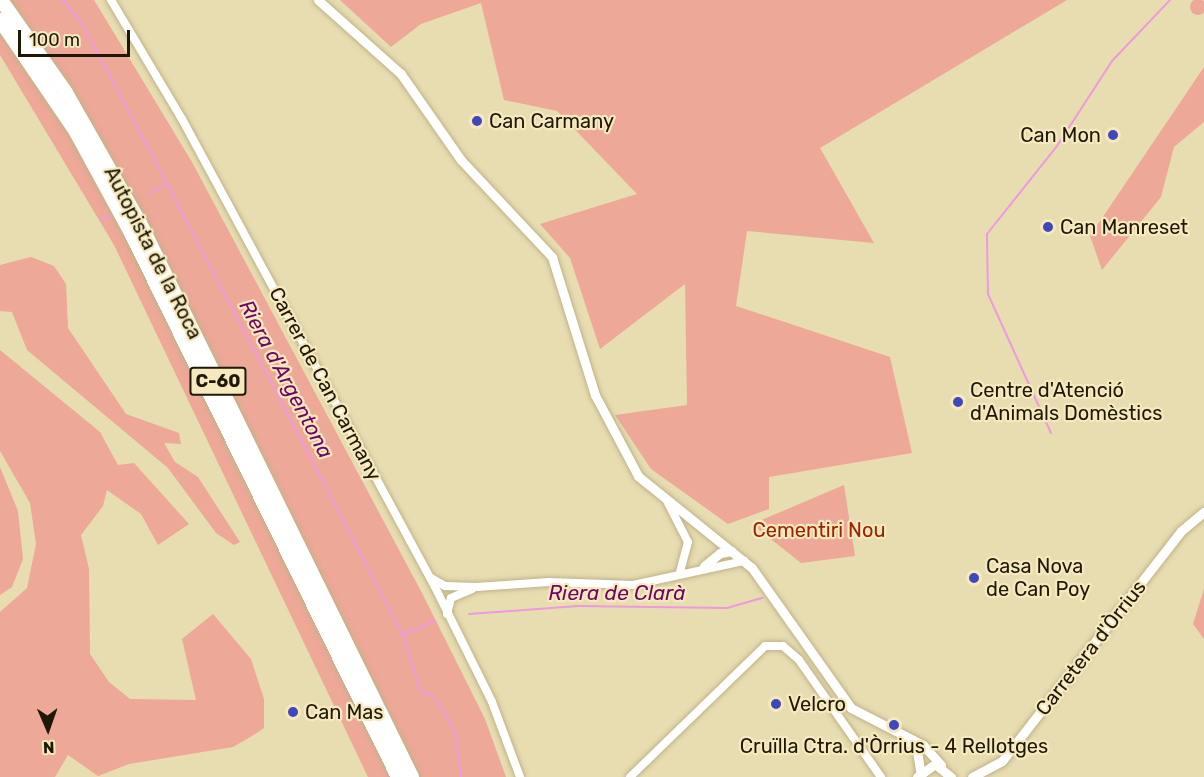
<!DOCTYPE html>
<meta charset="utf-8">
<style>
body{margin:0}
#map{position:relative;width:1204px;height:777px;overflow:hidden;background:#e8dcb1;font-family:Rubik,sans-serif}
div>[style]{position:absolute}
.green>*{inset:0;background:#eda897}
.round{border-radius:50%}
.stream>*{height:2px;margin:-1px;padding:0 1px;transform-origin:1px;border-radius:1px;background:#ef99de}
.roads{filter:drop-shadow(0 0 2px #bfb389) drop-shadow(0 0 2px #bfb389)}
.minor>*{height:8px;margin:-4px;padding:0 4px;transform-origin:4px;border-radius:4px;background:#fff}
.tertiary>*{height:9px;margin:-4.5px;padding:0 4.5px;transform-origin:4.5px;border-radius:4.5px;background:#fff}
.motorway>*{height:14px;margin:-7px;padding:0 7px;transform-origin:7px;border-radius:7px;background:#fff}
.dots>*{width:16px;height:16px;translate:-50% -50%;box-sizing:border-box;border:3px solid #f6e9be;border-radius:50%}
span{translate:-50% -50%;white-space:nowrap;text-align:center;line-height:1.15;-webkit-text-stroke:4.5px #f6e9be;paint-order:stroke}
.shield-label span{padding:2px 4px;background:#f6e9be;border:2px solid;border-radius:4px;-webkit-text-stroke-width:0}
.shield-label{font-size:18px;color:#1d1808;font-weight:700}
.poi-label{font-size:20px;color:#1d1808}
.left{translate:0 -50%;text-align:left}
.right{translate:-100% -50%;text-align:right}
.street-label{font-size:20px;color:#1d1808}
.park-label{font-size:20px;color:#9e2100}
.water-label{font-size:21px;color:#700464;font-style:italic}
.north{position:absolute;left:18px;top:699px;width:60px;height:60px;-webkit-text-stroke:4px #f6e9be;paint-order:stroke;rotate:178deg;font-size:16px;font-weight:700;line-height:24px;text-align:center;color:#1d1808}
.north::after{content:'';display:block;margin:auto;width:21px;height:27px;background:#1d1808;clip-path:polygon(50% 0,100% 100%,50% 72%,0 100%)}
.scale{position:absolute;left:18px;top:30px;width:112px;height:27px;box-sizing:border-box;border:3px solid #1d1808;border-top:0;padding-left:8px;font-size:18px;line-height:21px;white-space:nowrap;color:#1d1808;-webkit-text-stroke:4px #f6e9be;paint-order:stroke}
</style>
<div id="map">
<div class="green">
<i class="round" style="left:1190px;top:-1px;width:16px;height:16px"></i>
<i style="clip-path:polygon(0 0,94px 0,192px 162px,422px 593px,485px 719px,506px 777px,368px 777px,114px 245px,0 55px)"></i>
<i style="clip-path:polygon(340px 0,1067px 0,820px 148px,874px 243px,747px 231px,736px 306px,890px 357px,912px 453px,769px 477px,769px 509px,728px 524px,651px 469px,615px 415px,687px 405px,685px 284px,600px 349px,570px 258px,540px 224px,637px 194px,557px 111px,504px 100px,481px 3px,421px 24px,391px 47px)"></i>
<i style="clip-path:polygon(1204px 67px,1204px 122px,1174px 147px,1161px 197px,1102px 270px,1090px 236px)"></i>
<i style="clip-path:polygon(31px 257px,54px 266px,66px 284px,68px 328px,126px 414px,179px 433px,181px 444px,164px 443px,175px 462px,198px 477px,240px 542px,234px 545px,216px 533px,168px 468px,27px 350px,12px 312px,0 311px,0 265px)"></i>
<i style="clip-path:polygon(0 350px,100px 432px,118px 465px,134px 463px,189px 524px,158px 545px,141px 514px,107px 490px,103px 506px,81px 535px,89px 569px,90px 654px,109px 682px,130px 699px,196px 700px,182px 639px,213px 614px,251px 659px,264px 699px,264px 728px,252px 736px,233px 747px,129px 764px,98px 776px,68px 755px,55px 777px,0 777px,0 612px,27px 588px,36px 544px,30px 503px,0 451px)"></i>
<i style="clip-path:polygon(0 467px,18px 511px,23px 559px,12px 587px,0 595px)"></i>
<i style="clip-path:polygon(844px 485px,855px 556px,801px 563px,757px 528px,757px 522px)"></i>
<i style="clip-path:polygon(1204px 589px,1204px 639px,1193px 624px)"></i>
</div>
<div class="stream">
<i style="left:62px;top:0;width:29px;rotate:49deg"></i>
<i style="left:81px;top:22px;width:155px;rotate:61.9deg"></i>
<i style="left:154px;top:159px;width:537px;rotate:62.39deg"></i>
<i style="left:403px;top:635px;width:58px;rotate:72.8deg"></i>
<i style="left:420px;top:690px;width:17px;rotate:28deg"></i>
<i style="left:435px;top:698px;width:39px;rotate:59deg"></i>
<i style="left:455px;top:731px;width:46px;rotate:82.6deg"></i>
<i style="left:148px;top:194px;width:22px;rotate:-30deg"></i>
<i style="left:102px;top:220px;width:13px;rotate:-27deg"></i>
<i style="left:1051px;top:433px;width:153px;rotate:-114.4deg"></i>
<i style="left:988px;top:294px;width:60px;rotate:-91deg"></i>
<i style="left:987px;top:234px;width:112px;rotate:-51.5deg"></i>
<i style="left:1057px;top:146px;width:101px;rotate:-57.1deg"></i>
<i style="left:1112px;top:61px;width:84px;rotate:-46.4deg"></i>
<i style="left:469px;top:614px;width:109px;rotate:-4.2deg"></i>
<i style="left:578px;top:606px;width:149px;rotate:0.8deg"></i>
<i style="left:727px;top:608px;width:37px;rotate:-16deg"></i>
<i style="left:403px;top:635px;width:35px;rotate:-24deg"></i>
</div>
<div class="roads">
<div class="minor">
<i style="left:111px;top:0;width:139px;rotate:59.2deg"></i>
<i style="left:182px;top:119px;width:532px;rotate:61.6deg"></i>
<i style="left:435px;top:587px;width:128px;rotate:63.6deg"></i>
<i style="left:492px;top:702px;width:80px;rotate:69.5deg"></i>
<i style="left:667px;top:501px;width:46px;rotate:62.9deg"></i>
<i style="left:688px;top:542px;width:30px;rotate:105deg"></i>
<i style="left:431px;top:578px;width:16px;rotate:30deg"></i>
<i style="left:445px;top:586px;width:31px;rotate:2deg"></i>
<i style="left:476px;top:587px;width:73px;rotate:-3.9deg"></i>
<i style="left:549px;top:582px;width:84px;rotate:2deg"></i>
<i style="left:633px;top:585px;width:114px;rotate:-12.2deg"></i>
<i style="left:447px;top:614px;width:16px;rotate:-76deg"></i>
<i style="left:451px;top:598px;width:23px;rotate:-23deg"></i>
<i style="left:630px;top:777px;width:188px;rotate:-44.1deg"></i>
<i style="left:765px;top:646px;width:18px"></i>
<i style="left:783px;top:646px;width:21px;rotate:41deg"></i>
<i style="left:799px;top:660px;width:143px;rotate:55deg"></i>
</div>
<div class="tertiary">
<i style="left:318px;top:0;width:111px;rotate:41.7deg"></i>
<i style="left:401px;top:74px;width:105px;rotate:55.1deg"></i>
<i style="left:461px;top:160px;width:133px;rotate:46.8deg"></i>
<i style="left:552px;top:257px;width:145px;rotate:72.7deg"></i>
<i style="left:595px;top:395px;width:92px;rotate:62deg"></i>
<i style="left:638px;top:476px;width:146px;rotate:38.9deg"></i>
<i style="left:752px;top:568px;width:171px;rotate:54.7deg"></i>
<i style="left:851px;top:708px;width:81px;rotate:27.2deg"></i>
<i style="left:923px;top:745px;width:27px;rotate:48deg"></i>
<i style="left:704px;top:566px;width:21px;rotate:-39deg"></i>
<i style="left:720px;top:553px;width:12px;rotate:-9deg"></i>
<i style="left:908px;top:740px;width:14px;rotate:51deg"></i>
<i style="left:917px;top:751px;width:20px;rotate:81deg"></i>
<i style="left:917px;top:777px;width:22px;rotate:-36deg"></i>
<i style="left:935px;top:764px;width:21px;rotate:39deg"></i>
<i style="left:972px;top:777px;width:34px;rotate:-28deg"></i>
<i style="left:1002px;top:761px;width:291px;rotate:-52.1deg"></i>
<i style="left:1181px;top:531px;width:30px;rotate:-40deg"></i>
</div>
<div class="motorway">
<i style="left:1px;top:0;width:111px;rotate:54.9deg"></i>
<i style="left:65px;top:91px;width:152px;rotate:60.4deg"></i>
<i style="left:140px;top:223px;width:617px;rotate:63.85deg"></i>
<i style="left:0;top:20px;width:135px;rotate:55.8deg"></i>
<i style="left:76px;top:132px;width:115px;rotate:61.4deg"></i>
<i style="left:131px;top:233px;width:606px;rotate:63.86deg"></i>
</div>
</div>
<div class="dots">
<i style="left:477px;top:121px;background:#3f47bb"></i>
<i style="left:1113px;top:135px;background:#3f47bb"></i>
<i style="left:1048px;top:227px;background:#3f47bb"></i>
<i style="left:958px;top:402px;background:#3f47bb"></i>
<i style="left:974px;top:578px;background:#3f47bb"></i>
<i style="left:776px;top:704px;background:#3f47bb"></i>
<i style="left:293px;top:712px;background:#3f47bb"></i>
<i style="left:894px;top:725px;background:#3f47bb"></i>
</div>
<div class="shield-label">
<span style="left:218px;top:381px">C-60</span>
</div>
<div class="poi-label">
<span class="left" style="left:489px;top:121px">Can Carmany</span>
<span class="right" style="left:1101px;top:135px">Can Mon</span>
<span class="left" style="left:1060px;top:227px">Can Manreset</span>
<span class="left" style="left:970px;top:402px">Centre d'Atenció<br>d'Animals Domèstics</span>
<span class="left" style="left:986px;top:578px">Casa Nova<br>de Can Poy</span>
<span class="left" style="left:788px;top:704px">Velcro</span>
<span class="left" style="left:305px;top:712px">Can Mas</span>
<span style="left:894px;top:746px">Cruïlla Ctra. d'Òrrius - 4 Rellotges</span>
</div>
<div class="street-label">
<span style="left:153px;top:253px;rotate:63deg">Autopista de la Roca</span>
<span style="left:325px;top:384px;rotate:62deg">Carrer de Can Carmany</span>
<span style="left:1091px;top:648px;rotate:-52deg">Carretera d'Òrrius</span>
</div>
<div class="park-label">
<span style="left:819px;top:530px">Cementiri Nou</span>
</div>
<div class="water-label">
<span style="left:286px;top:379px;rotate:62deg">Riera d'Argentona</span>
<span style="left:617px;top:593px">Riera de Clarà</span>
</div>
<div class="north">N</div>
<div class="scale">100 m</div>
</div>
